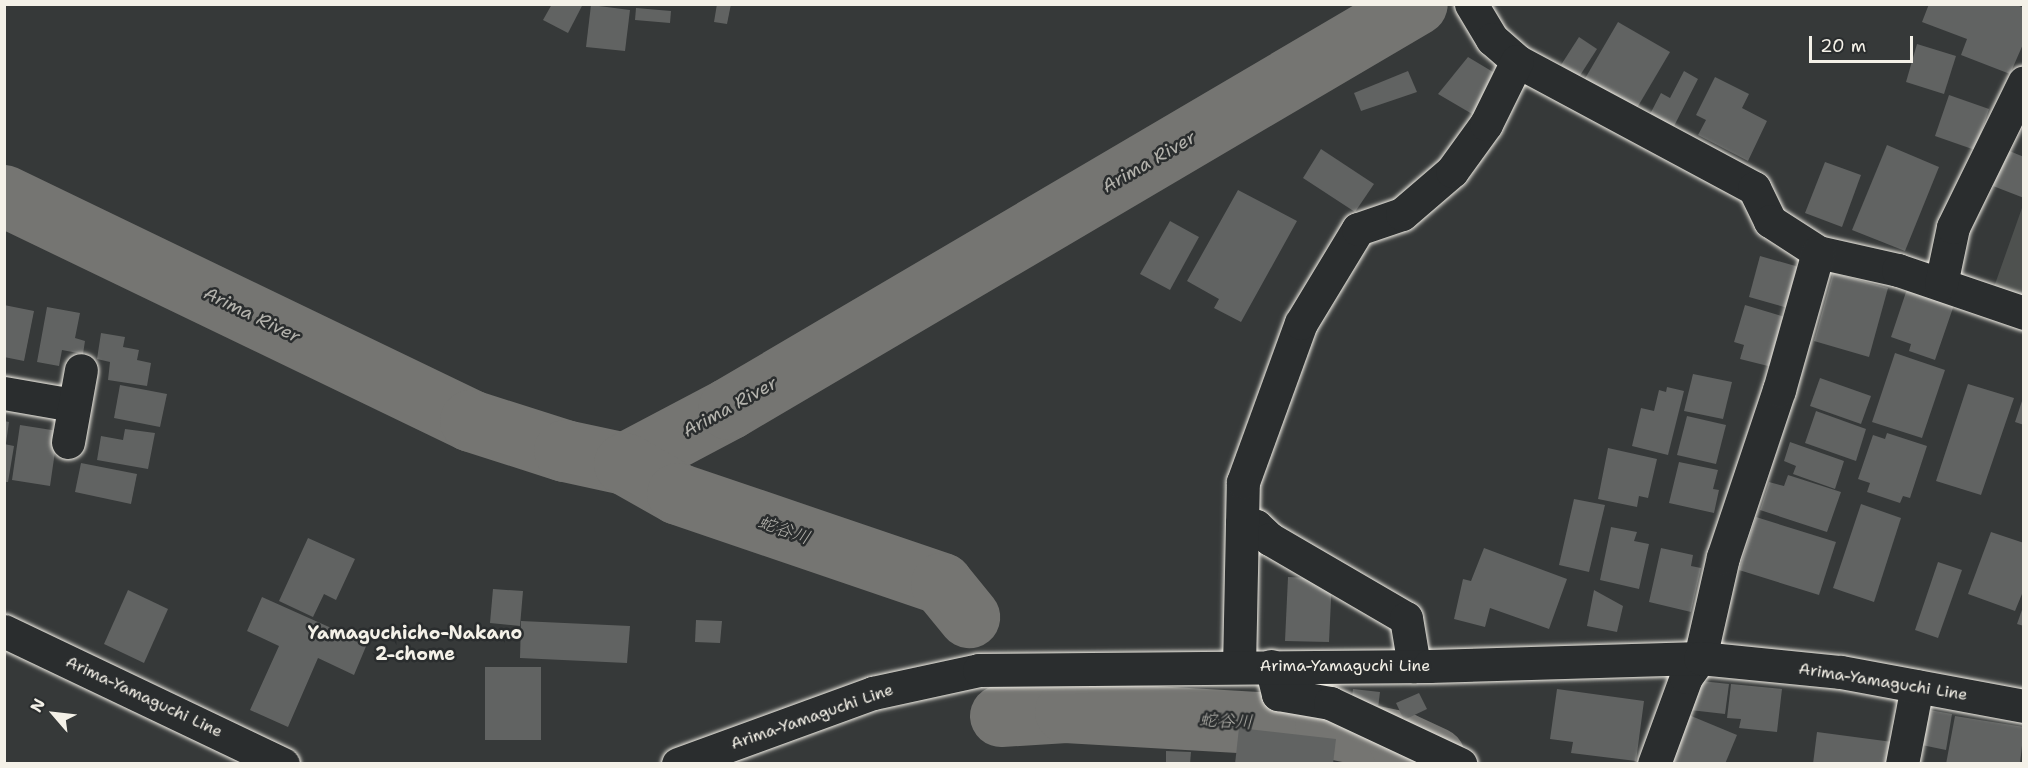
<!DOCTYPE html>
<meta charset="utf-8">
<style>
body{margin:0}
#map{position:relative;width:2028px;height:768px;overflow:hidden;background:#363939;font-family:"Shantell Sans","Klee One",sans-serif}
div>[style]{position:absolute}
.green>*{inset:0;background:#4e514f}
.river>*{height:62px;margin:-31px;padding:0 31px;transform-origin:31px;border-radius:31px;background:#757572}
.building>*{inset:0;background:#616362}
.roads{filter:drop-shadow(0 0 2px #f4f1e8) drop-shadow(0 0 2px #f4f1e8)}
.minor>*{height:33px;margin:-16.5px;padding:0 16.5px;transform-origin:16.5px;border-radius:16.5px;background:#2a2d2e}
.major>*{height:33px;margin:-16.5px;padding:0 16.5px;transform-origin:16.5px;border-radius:16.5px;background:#2a2d2e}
span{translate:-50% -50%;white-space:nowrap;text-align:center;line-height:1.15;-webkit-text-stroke:5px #2a2d2e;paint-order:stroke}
.street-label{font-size:16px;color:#f4f1e8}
.water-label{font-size:18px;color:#b4b3ad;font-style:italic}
.neighbourhood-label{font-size:18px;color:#f4f1e8;font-weight:700}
.frame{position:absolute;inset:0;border:6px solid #f4f1e8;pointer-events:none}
.north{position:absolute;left:24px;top:684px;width:60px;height:60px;-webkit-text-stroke:4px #2a2d2e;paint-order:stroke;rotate:298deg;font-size:16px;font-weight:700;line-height:24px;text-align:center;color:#f4f1e8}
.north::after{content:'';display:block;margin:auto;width:21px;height:27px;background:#f4f1e8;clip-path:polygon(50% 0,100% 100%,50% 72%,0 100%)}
.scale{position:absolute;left:1809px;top:36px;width:104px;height:27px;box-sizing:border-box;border:3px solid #f4f1e8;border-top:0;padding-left:8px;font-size:18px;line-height:21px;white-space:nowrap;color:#f4f1e8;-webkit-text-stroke:4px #2a2d2e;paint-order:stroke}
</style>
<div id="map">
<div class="green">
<i style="clip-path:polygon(2022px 208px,2023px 209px,2023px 298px,1994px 287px)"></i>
</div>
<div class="river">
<i style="left:4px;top:196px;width:518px;rotate:25.72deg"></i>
<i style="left:471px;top:421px;width:99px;rotate:17.7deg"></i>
<i style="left:565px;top:451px;width:61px;rotate:12.2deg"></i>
<i style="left:625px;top:464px;width:118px;rotate:-27.9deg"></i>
<i style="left:729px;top:409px;width:798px;rotate:-30.48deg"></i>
<i style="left:625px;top:464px;width:61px;rotate:29.5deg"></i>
<i style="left:678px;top:494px;width:279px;rotate:18.8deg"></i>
<i style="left:942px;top:584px;width:43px;rotate:50.7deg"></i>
<i style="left:1001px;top:716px;width:65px;rotate:-3.5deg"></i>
<i style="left:1066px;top:712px;width:260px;rotate:3.3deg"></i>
<i style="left:1326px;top:727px;width:76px;rotate:11.5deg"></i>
<i style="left:1400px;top:742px;width:38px;rotate:25deg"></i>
</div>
<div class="building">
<i style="clip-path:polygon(552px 4px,583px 4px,568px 33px,543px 20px)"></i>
<i style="clip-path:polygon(717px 4px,731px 4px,727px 24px,714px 22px)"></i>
<i style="clip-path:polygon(1929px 4px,2015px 4px,2024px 8px,2024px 42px,2010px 74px,1961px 55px,1967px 39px,1922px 22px)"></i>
<i style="clip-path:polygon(591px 5px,630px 10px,625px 51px,586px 47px)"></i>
<i style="clip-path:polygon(636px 8px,671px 11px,670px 23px,635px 20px)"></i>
<i style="clip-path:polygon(1618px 22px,1670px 52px,1634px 113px,1583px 82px)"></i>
<i style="clip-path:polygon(1579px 37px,1597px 49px,1579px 77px,1561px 65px)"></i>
<i style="clip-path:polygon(1917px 44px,1956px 56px,1944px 94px,1906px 82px)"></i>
<i style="clip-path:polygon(1468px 57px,1503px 78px,1479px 118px,1438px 94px)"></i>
<i style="clip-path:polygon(1408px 71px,1417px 92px,1361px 111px,1354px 93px)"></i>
<i style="clip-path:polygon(1684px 71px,1698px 79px,1672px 130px,1648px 118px,1661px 93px,1670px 98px)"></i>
<i style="clip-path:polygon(1715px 77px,1749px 94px,1742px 108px,1767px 121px,1748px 161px,1698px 135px,1706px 120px,1696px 115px)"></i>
<i style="clip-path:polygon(1949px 95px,1989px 109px,1975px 150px,1935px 136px)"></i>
<i style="clip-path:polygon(1887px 145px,1939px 167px,1905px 251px,1852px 230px)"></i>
<i style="clip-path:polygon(1321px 149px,1374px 184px,1355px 212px,1303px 178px)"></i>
<i style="clip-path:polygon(2007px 150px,2024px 157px,2024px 198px,1993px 186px)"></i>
<i style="clip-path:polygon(1825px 162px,1861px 175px,1842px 227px,1805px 213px)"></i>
<i style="clip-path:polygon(1238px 190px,1297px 221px,1241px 322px,1214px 308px,1219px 299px,1187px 281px)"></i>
<i style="clip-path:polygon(1170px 221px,1199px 237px,1170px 290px,1140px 274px)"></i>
<i style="clip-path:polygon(1760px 256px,1799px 267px,1788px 308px,1749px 297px)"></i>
<i style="clip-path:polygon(1833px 273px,1888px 288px,1869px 357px,1814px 341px)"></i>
<i style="clip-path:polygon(1908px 286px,1955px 302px,1935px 360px,1909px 351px,1911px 344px,1891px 337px)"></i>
<i style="clip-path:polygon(4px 305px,34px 311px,24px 361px,4px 357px)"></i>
<i style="clip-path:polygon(1745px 305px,1785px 317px,1772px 367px,1740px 359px,1744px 345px,1734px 342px)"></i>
<i style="clip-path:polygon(47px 307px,80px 313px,75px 338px,85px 341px,83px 354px,62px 350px,59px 366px,37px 362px)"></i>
<i style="clip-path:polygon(101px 333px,125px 337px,123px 347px,139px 350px,137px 360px,151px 363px,147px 386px,108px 380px,110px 362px,97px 359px)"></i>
<i style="clip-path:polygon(1895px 353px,1945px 370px,1922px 438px,1872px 422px)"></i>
<i style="clip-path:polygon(1693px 374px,1732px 382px,1723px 419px,1684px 411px)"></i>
<i style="clip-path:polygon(1820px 378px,1871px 396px,1861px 424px,1810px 406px)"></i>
<i style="clip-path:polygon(1968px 384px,2014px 398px,1981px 495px,1936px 481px)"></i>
<i style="clip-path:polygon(120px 385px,167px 394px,160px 427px,114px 418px)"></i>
<i style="clip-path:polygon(1667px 387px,1684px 391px,1668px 455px,1632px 446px,1641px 408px,1654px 411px,1659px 390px,1666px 392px)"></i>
<i style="clip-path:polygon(2023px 398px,2024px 398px,2024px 425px,2015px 422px)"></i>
<i style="clip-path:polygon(1816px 411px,1866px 429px,1856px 461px,1805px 443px)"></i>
<i style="clip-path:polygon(1687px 416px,1726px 425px,1716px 464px,1677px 455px)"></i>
<i style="clip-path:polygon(4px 421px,9px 422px,6px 443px,4px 443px)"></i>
<i style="clip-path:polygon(20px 425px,58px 431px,50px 486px,12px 480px)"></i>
<i style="clip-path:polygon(125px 429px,155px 433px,148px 469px,97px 460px,101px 436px,123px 440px)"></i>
<i style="clip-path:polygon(1887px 433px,1927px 446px,1910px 498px,1903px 496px,1900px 503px,1867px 492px,1870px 483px,1858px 479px,1873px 435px,1885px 439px)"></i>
<i style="clip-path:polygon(1790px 442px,1844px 461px,1835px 489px,1793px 474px,1796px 466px,1784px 461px)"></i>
<i style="clip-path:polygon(4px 444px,14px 446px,8px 482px,4px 482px)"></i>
<i style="clip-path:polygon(1608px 448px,1657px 459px,1648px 498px,1639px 496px,1637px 507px,1598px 499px)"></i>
<i style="clip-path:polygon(1679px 462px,1718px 470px,1713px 489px,1719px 490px,1714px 513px,1669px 503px)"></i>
<i style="clip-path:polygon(81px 463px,137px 474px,131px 504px,75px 492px)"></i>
<i style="clip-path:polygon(1788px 475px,1841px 492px,1827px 532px,1760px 510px,1769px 482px,1784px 486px)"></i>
<i style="clip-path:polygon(1574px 499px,1605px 505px,1589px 572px,1559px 565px)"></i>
<i style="clip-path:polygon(1861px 504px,1901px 518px,1874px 602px,1833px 588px)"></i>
<i style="clip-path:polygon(1756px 517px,1836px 542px,1819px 595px,1739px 570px)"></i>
<i style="clip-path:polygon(1611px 527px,1637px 532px,1634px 541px,1649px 544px,1639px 589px,1600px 580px)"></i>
<i style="clip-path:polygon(1991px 532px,2024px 543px,2024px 589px,2015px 611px,1968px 594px)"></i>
<i style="clip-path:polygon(308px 538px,355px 559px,336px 600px,324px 594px,313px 617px,279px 601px)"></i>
<i style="clip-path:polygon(1484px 548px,1567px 579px,1549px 629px,1490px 608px,1485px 627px,1454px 619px,1463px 579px,1471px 581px)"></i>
<i style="clip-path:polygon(1661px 548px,1693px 555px,1691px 566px,1701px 568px,1691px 612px,1649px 602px)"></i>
<i style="clip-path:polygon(1938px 562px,1962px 570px,1938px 638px,1915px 630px)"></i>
<i style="clip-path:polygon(1288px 577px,1332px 579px,1329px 642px,1285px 641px)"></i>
<i style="clip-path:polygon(493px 589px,523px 591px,520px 626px,490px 623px)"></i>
<i style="clip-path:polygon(128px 590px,168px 609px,144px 663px,104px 644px)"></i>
<i style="clip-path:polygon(1594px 590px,1623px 606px,1617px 632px,1587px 626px)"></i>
<i style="clip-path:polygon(262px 597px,367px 644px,354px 675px,318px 658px,288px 727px,250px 710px,279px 646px,247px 631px)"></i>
<i style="clip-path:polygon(2023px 607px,2024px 607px,2024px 626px,2017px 624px)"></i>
<i style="clip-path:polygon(696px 620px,722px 621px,720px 643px,695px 642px)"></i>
<i style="clip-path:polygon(521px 621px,630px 626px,627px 663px,520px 658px)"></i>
<i style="clip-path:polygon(485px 667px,541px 667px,541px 740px,485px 740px)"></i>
<i style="clip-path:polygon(1692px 680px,1729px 684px,1725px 714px,1690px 710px)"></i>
<i style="clip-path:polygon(1731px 684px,1782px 689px,1777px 732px,1739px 728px,1741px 719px,1727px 718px)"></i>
<i style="clip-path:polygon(1353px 689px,1380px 692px,1378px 708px,1351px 706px)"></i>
<i style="clip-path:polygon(1557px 689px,1644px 701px,1636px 761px,1571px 753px,1573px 742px,1550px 739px)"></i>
<i style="clip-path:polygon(1419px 693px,1427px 709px,1404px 720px,1396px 703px)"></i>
<i style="clip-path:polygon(1924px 709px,1952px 714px,1946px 750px,1917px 744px)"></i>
<i style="clip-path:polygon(1684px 713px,1737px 735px,1725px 764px,1663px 764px)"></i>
<i style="clip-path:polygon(1955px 716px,2024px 727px,2020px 764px,1946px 764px)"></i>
<i style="clip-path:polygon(1239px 728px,1336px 739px,1333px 764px,1235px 764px)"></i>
<i style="clip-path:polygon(1817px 732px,1900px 743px,1898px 764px,1813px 764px)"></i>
<i style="clip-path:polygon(1166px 751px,1191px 752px,1190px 764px,1166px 764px)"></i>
</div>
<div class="roads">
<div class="minor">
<i style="left:1471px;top:4px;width:41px;rotate:59deg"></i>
<i style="left:1492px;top:39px;width:33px;rotate:41deg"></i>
<i style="left:1517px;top:61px;width:269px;rotate:28.2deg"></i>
<i style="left:1754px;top:188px;width:37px;rotate:64deg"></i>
<i style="left:1770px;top:221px;width:57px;rotate:32.9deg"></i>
<i style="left:1818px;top:252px;width:82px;rotate:12.7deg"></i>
<i style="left:1898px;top:270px;width:133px;rotate:18.8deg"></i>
<i style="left:1941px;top:284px;width:58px;rotate:-78.1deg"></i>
<i style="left:1953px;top:227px;width:161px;rotate:-63.9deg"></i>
<i style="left:4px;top:393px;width:70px;rotate:9.9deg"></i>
<i style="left:68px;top:442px;width:73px;rotate:-79.8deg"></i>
<i style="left:1242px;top:523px;width:14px;rotate:12deg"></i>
<i style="left:1256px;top:526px;width:19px;rotate:43deg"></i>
<i style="left:1270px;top:539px;width:157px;rotate:30.2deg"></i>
<i style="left:1406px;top:618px;width:49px;rotate:80.5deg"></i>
<i style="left:1271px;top:666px;width:29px;rotate:76deg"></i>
<i style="left:1278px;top:694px;width:53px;rotate:9.8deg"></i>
<i style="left:1330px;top:703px;width:144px;rotate:25.1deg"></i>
<i style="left:1239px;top:667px;width:185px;rotate:-88.8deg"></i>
<i style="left:1243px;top:482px;width:169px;rotate:-70deg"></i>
<i style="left:1301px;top:323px;width:110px;rotate:-58.8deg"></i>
<i style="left:1358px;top:229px;width:46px;rotate:-18.8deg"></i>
<i style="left:1402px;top:214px;width:66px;rotate:-40.7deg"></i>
<i style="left:1452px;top:171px;width:58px;rotate:-54.1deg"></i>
<i style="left:1486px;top:124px;width:70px;rotate:-63.8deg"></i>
<i style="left:1654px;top:764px;width:93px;rotate:-69.8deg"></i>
<i style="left:1686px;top:677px;width:24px;rotate:-54deg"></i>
<i style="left:1700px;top:658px;width:104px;rotate:-77.2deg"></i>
<i style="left:1723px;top:557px;width:176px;rotate:-71.5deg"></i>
<i style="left:1779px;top:390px;width:143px;rotate:-74.2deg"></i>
<i style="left:1902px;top:764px;width:79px;rotate:-79.1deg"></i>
</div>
<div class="major">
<i style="left:4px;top:631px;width:309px;rotate:25.5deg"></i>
<i style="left:678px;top:764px;width:208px;rotate:-20deg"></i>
<i style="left:873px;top:693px;width:108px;rotate:-12.2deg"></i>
<i style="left:979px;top:670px;width:450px;rotate:-0.5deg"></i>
<i style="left:1429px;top:666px;width:271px;rotate:-1.7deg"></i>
<i style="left:1700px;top:658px;width:142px;rotate:5.7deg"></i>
<i style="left:1841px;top:672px;width:186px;rotate:10.5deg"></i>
</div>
</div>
<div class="street-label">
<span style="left:1345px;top:666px">Arima-Yamaguchi Line</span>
<span style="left:1883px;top:682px;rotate:9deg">Arima-Yamaguchi Line</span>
<span style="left:144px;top:697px;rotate:25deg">Arima-Yamaguchi Line</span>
<span style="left:812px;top:717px;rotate:-19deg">Arima-Yamaguchi Line</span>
</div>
<div class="water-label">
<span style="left:1149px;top:162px;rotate:-30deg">Arima River</span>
<span style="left:252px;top:315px;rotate:26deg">Arima River</span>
<span style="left:730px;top:407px;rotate:-29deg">Arima River</span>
<span style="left:784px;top:530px;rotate:19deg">蛇谷川</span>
<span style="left:1226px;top:721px;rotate:3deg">蛇谷川</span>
</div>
<div class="neighbourhood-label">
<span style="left:415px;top:644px">Yamaguchicho-Nakano<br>2-chome</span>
</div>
<div class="frame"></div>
<div class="north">N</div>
<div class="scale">20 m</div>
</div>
